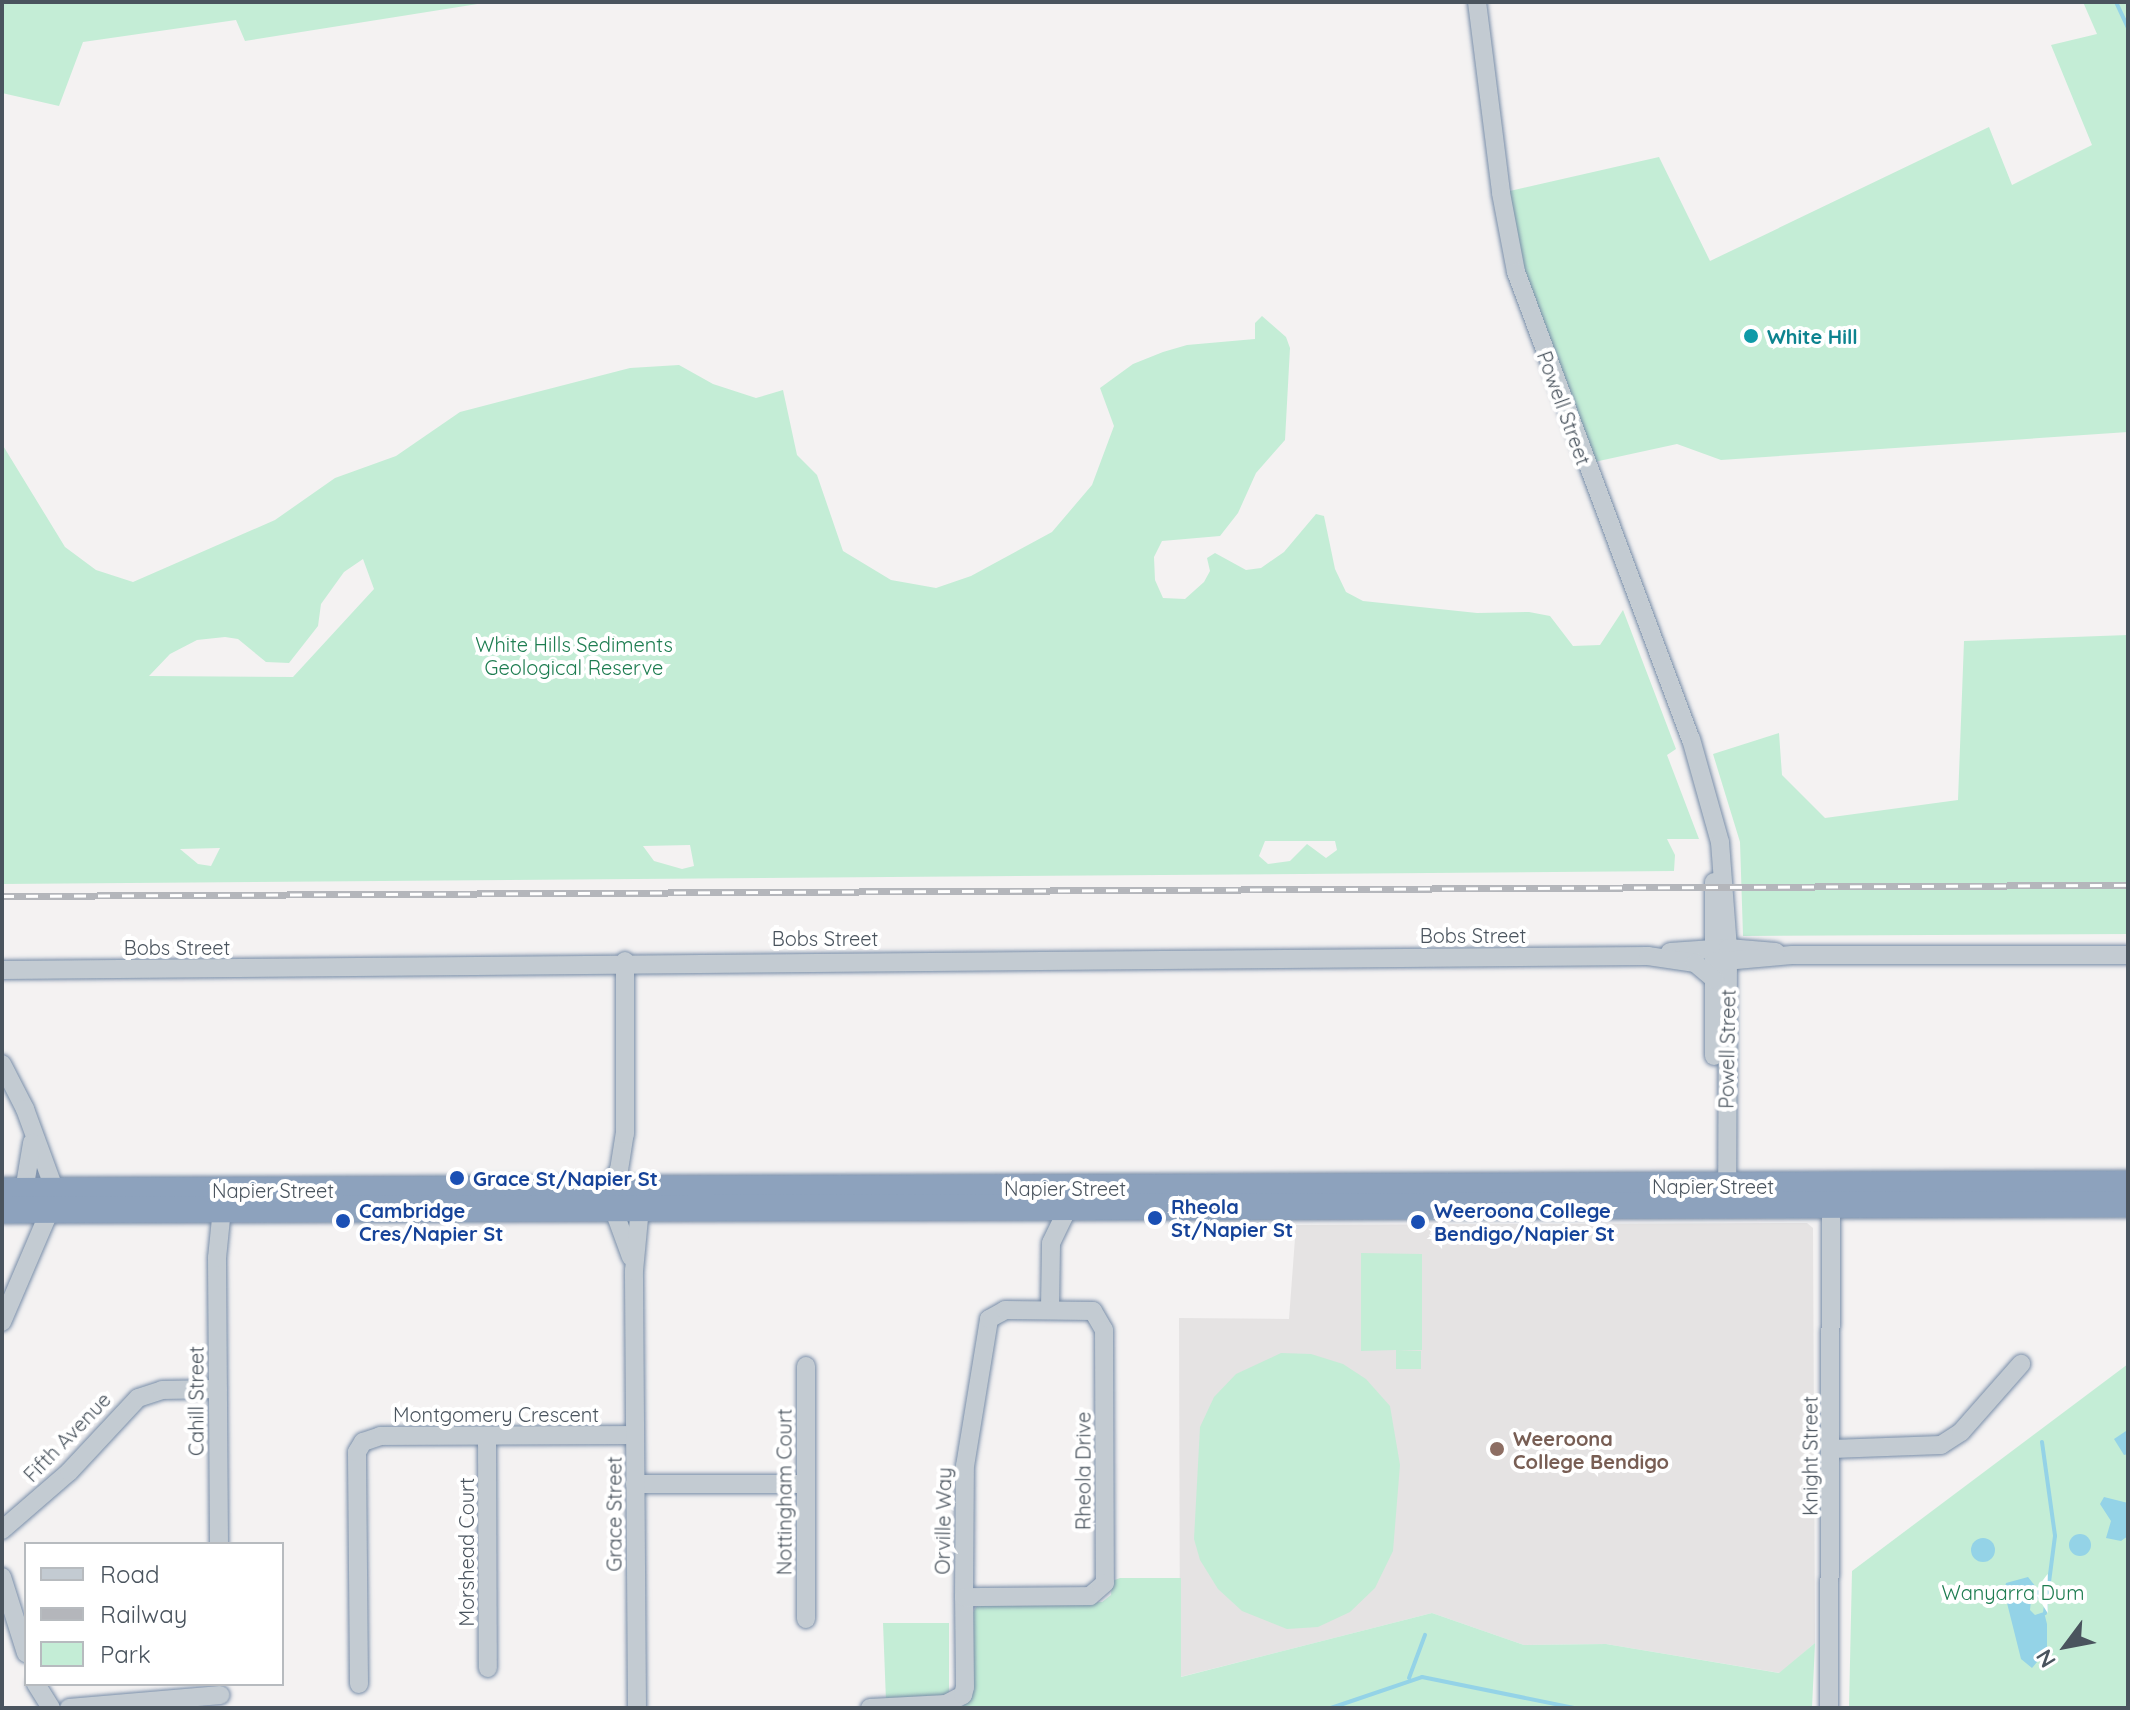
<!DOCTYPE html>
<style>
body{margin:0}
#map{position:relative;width:2130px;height:1710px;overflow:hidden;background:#f4f2f2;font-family:Quicksand,sans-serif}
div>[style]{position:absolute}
.education>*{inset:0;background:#e5e3e3}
.green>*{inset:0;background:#c4edd6}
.water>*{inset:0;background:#94d3e7}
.round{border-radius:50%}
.stream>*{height:4px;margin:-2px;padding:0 2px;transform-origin:2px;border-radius:2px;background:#94d3e7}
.roads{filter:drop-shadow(0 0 2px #788da8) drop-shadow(0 0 2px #788da8)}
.minor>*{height:18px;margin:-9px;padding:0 9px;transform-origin:9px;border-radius:9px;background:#c3cbd2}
.highway>*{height:26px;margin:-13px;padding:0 13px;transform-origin:13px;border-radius:13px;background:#8da2bd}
.rail>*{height:7px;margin-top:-3.5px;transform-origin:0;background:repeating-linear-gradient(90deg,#fff 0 12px,#b4b6bb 0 24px);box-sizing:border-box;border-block:2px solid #b4b6bb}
.dots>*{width:22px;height:22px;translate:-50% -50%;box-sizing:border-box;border:4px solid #fff;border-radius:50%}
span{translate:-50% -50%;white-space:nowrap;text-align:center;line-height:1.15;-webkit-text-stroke:8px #fff;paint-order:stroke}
.culture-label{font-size:20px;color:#0d838f;font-weight:700}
.left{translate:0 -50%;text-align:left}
.street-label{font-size:20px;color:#4a545e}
.park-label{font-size:20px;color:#1e7d51}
.transit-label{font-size:20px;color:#164399;font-weight:700}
.education-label{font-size:20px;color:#785e54;font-weight:700}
.frame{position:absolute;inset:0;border:4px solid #4a545e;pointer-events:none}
.legend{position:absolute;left:24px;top:1542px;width:260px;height:144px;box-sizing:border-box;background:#fff;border:2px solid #b7bbbf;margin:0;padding:10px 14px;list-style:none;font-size:24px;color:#4a545e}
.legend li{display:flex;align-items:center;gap:16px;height:40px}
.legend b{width:40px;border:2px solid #b7bbbf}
.north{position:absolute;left:2026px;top:1606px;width:80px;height:80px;-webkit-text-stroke:6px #fff;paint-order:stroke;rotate:238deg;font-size:22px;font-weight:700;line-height:32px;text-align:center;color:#4a545e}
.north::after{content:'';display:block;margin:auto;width:28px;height:36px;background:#4a545e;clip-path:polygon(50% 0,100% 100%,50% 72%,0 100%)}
</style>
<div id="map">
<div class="education">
<i style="clip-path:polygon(1807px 1223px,1813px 1228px,1815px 1643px,1780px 1673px,1606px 1644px,1524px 1645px,1432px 1613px,1180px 1677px,1179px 1318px,1289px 1319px,1296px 1225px)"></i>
</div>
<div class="green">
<i style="clip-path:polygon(2px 2px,490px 2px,245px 41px,236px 20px,83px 42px,59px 106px,2px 93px)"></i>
<i style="clip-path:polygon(2083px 2px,2128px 2px,2128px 432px,1721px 460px,1677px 444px,1585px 464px,1501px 193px,1659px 157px,1710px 261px,1989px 127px,2012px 185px,2092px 145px,2051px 45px,2097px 34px)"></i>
<i style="clip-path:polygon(evenodd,1262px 316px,1286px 337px,1290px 348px,1285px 440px,1256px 473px,1238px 513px,1220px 536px,1162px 541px,1154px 557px,1155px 580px,1163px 598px,1185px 599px,1204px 582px,1210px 571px,1207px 558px,1215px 553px,1246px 570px,1261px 568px,1284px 552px,1316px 514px,1324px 516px,1335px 569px,1346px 592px,1363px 601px,1477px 613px,1529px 612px,1550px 616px,1573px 646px,1600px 645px,1623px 610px,1676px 749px,1667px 755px,1699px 839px,1667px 839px,1675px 855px,1674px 871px,2px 884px,2px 444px,65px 547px,96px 570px,133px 582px,275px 520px,335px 478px,396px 456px,460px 412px,630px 368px,679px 365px,713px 384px,756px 398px,783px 390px,797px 455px,817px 475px,843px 551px,891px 580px,936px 588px,971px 576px,1052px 532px,1092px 485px,1114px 426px,1100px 388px,1133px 364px,1163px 352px,1187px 345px,1255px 339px,1255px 323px,1262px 316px,363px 559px,374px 589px,293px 677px,149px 676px,170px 654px,197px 640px,225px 637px,238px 639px,266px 662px,289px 663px,318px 626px,321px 604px,344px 572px,363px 559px,1262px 316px,1265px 841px,1335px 841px,1337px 850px,1326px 858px,1307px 844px,1290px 861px,1268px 864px,1259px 856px,1265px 841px,1262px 316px,690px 845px,694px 866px,682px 869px,654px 861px,643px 846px,690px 845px,1262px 316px,220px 848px,211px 866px,198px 864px,180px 849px,220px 848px)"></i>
<i style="clip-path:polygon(2128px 635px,2128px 934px,1743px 936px,1740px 842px,1713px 754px,1779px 733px,1782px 775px,1825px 818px,1958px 800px,1964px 641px)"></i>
<i style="clip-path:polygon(1361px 1253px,1422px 1254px,1422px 1350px,1398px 1351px,1421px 1351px,1421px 1369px,1396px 1369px,1396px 1350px,1361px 1351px)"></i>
<i style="clip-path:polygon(1281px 1353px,1311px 1354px,1343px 1364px,1366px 1379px,1390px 1406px,1400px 1465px,1393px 1551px,1375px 1588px,1350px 1612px,1318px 1627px,1287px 1629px,1242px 1611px,1218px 1589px,1200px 1560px,1194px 1539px,1200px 1427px,1214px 1397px,1236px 1374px)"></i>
<i style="clip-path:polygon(2128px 1364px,2128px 1708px,1849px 1708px,1852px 1571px)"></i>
<i style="clip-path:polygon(1120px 1578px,1181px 1578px,1181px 1677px,1432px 1613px,1524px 1645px,1606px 1644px,1779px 1673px,1815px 1643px,1812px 1708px,961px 1708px,971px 1697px,971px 1615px,977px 1606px,1102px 1602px,1111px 1595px,1112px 1581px)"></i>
<i style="clip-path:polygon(883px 1623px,949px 1623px,949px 1696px,886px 1701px)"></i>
</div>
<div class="water">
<i style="clip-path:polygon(2126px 1431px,2128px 1454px,2124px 1455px,2114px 1439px)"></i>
<i style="clip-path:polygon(2104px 1497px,2128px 1503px,2128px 1536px,2121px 1541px,2106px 1538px,2111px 1521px,2100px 1504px)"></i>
<i class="round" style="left:2069px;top:1534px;width:22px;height:22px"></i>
<i class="round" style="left:1971px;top:1538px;width:24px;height:24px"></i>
<i style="clip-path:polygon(2028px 1577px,2044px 1597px,2031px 1600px,2030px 1610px,2035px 1615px,2044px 1612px,2047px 1624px,2047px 1650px,2032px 1668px,2021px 1659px,2004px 1591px,2006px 1583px)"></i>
</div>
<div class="stream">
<i style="left:2116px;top:2px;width:29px;rotate:65deg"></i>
<i style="left:2042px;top:1442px;width:95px;rotate:82.1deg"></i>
<i style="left:2055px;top:1536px;width:78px;rotate:97.4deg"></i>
<i style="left:1409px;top:1678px;width:46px;rotate:-69.6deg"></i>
<i style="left:1331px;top:1708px;width:96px;rotate:-18.8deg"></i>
<i style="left:1422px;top:1677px;width:155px;rotate:11.5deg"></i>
</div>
<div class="roads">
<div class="minor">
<i style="left:1477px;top:2px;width:193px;rotate:82.8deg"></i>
<i style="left:1501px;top:193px;width:80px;rotate:79.2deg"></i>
<i style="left:1516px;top:272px;width:499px;rotate:69.5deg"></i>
<i style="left:1691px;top:739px;width:107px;rotate:74.3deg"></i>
<i style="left:1720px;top:842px;width:106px;rotate:85.7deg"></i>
<i style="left:1728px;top:948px;width:237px;rotate:90.2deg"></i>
<i style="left:1714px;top:882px;width:174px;rotate:90deg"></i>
<i style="left:1670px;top:952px;width:58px;rotate:-3.9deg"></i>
<i style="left:1728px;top:948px;width:48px;rotate:4.8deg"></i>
<i style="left:1714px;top:962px;width:78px;rotate:-5.1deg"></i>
<i style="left:1792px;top:955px;width:336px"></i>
<i style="left:2px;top:970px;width:1646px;rotate:-0.49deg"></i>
<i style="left:1648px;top:956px;width:48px;rotate:8.5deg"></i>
<i style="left:1695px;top:963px;width:26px;rotate:40deg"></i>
<i style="left:2px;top:1064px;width:51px;rotate:62.9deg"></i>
<i style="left:25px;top:1109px;width:87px;rotate:69.9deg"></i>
<i style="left:607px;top:1189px;width:22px;rotate:-58deg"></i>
<i style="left:619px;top:1170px;width:36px;rotate:-81deg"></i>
<i style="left:625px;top:1134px;width:173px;rotate:-90deg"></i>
<i style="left:24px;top:1191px;width:49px;rotate:-80.5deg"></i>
<i style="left:613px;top:1208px;width:52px;rotate:69.8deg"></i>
<i style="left:1050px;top:1309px;width:66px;rotate:-89.1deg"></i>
<i style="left:1051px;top:1243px;width:41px;rotate:-64.1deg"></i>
<i style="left:2px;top:1322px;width:122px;rotate:-66.8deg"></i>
<i style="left:487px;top:1436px;width:232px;rotate:89.8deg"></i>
<i style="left:1832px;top:1449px;width:109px;rotate:-2.1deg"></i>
<i style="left:1941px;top:1445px;width:24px;rotate:-33deg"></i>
<i style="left:1961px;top:1432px;width:91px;rotate:-48.6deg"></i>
<i style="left:635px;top:1484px;width:171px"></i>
<i style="left:2px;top:1530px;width:89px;rotate:-40.9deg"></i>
<i style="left:69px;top:1472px;width:101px;rotate:-47deg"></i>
<i style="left:138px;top:1398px;width:25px;rotate:-18deg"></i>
<i style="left:162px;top:1390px;width:56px;rotate:-1deg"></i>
<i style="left:219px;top:1544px;width:286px;rotate:-90.4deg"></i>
<i style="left:217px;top:1258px;width:49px;rotate:-84.2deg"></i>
<i style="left:2px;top:1577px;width:80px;rotate:72.5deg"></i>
<i style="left:806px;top:1619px;width:253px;rotate:-90deg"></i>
<i style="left:36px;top:1684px;width:28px;rotate:58deg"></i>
<i style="left:359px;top:1684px;width:232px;rotate:-90.5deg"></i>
<i style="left:357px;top:1452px;width:12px;rotate:-59deg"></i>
<i style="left:363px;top:1442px;width:18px;rotate:-19deg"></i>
<i style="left:380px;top:1436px;width:255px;rotate:-0.2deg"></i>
<i style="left:69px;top:1708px;width:152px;rotate:-4.9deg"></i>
<i style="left:637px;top:1708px;width:437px;rotate:-90.4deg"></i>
<i style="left:634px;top:1271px;width:63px;rotate:-84.6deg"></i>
<i style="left:870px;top:1708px;width:76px;rotate:-3deg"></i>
<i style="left:946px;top:1704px;width:19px;rotate:-28deg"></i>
<i style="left:963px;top:1695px;width:8px;rotate:-76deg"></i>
<i style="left:965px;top:1687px;width:90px;rotate:-90.6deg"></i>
<i style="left:964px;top:1597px;width:131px;rotate:-89.6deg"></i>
<i style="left:965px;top:1466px;width:149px;rotate:-80.7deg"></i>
<i style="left:989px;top:1319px;width:18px;rotate:-29deg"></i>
<i style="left:1005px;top:1310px;width:88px;rotate:0.7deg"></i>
<i style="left:1093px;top:1311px;width:22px;rotate:60deg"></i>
<i style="left:1104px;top:1330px;width:253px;rotate:89.8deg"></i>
<i style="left:1105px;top:1583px;width:20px;rotate:139deg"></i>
<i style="left:1090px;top:1596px;width:126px;rotate:179.5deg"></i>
<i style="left:1829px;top:1708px;width:504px;rotate:-89.77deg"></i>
</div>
<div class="highway">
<i style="left:2px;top:1191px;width:2126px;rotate:-0.19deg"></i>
<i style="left:2px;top:1210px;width:2126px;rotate:-0.16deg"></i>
</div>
</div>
<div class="rail">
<i style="left:2px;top:896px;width:2126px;rotate:-0.3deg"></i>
</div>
<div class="dots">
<i style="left:1751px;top:336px;background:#0f9aa8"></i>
<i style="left:457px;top:1178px;background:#1a4fb4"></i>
<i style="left:1155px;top:1218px;background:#1a4fb4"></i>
<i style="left:343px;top:1221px;background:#1a4fb4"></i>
<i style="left:1418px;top:1222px;background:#1a4fb4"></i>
<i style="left:1497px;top:1449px;background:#8d6e63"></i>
</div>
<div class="culture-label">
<span class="left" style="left:1767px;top:336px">White Hill</span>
</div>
<div class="street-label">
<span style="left:1564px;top:408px;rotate:70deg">Powell Street</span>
<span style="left:1473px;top:935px">Bobs Street</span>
<span style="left:825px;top:938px">Bobs Street</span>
<span style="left:177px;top:947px">Bobs Street</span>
<span style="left:1727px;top:1049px;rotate:-89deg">Powell Street</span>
<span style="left:1713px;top:1186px">Napier Street</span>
<span style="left:1065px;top:1188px">Napier Street</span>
<span style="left:273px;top:1190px">Napier Street</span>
<span style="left:196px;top:1401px;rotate:-90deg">Cahill Street</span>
<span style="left:496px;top:1414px">Montgomery Crescent</span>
<span style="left:67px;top:1437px;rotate:-46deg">Fifth Avenue</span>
<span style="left:1810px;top:1456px;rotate:-90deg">Knight Street</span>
<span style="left:1083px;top:1471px;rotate:-90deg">Rheola Drive</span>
<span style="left:784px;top:1492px;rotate:-90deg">Nottingham Court</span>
<span style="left:614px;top:1514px;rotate:-90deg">Grace Street</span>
<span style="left:943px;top:1521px;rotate:-89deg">Orville Way</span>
<span style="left:466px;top:1552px;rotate:-90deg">Morshead Court</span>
</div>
<div class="park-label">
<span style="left:574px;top:656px">White Hills Sediments<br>Geological Reserve</span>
<span style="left:2013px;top:1592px">Wanyarra Dum</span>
</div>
<div class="transit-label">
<span class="left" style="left:473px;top:1178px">Grace St/Napier St</span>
<span class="left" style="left:1171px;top:1218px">Rheola<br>St/Napier St</span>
<span class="left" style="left:359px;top:1222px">Cambridge<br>Cres/Napier St</span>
<span class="left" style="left:1434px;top:1222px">Weeroona College<br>Bendigo/Napier St</span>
</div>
<div class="education-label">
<span class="left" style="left:1513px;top:1450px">Weeroona<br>College Bendigo</span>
</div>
<div class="frame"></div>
<ul class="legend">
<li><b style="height:10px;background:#c3cbd2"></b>Road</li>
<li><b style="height:10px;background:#b4b6bb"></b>Railway</li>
<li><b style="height:22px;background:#c4edd6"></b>Park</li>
</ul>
<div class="north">N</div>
</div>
